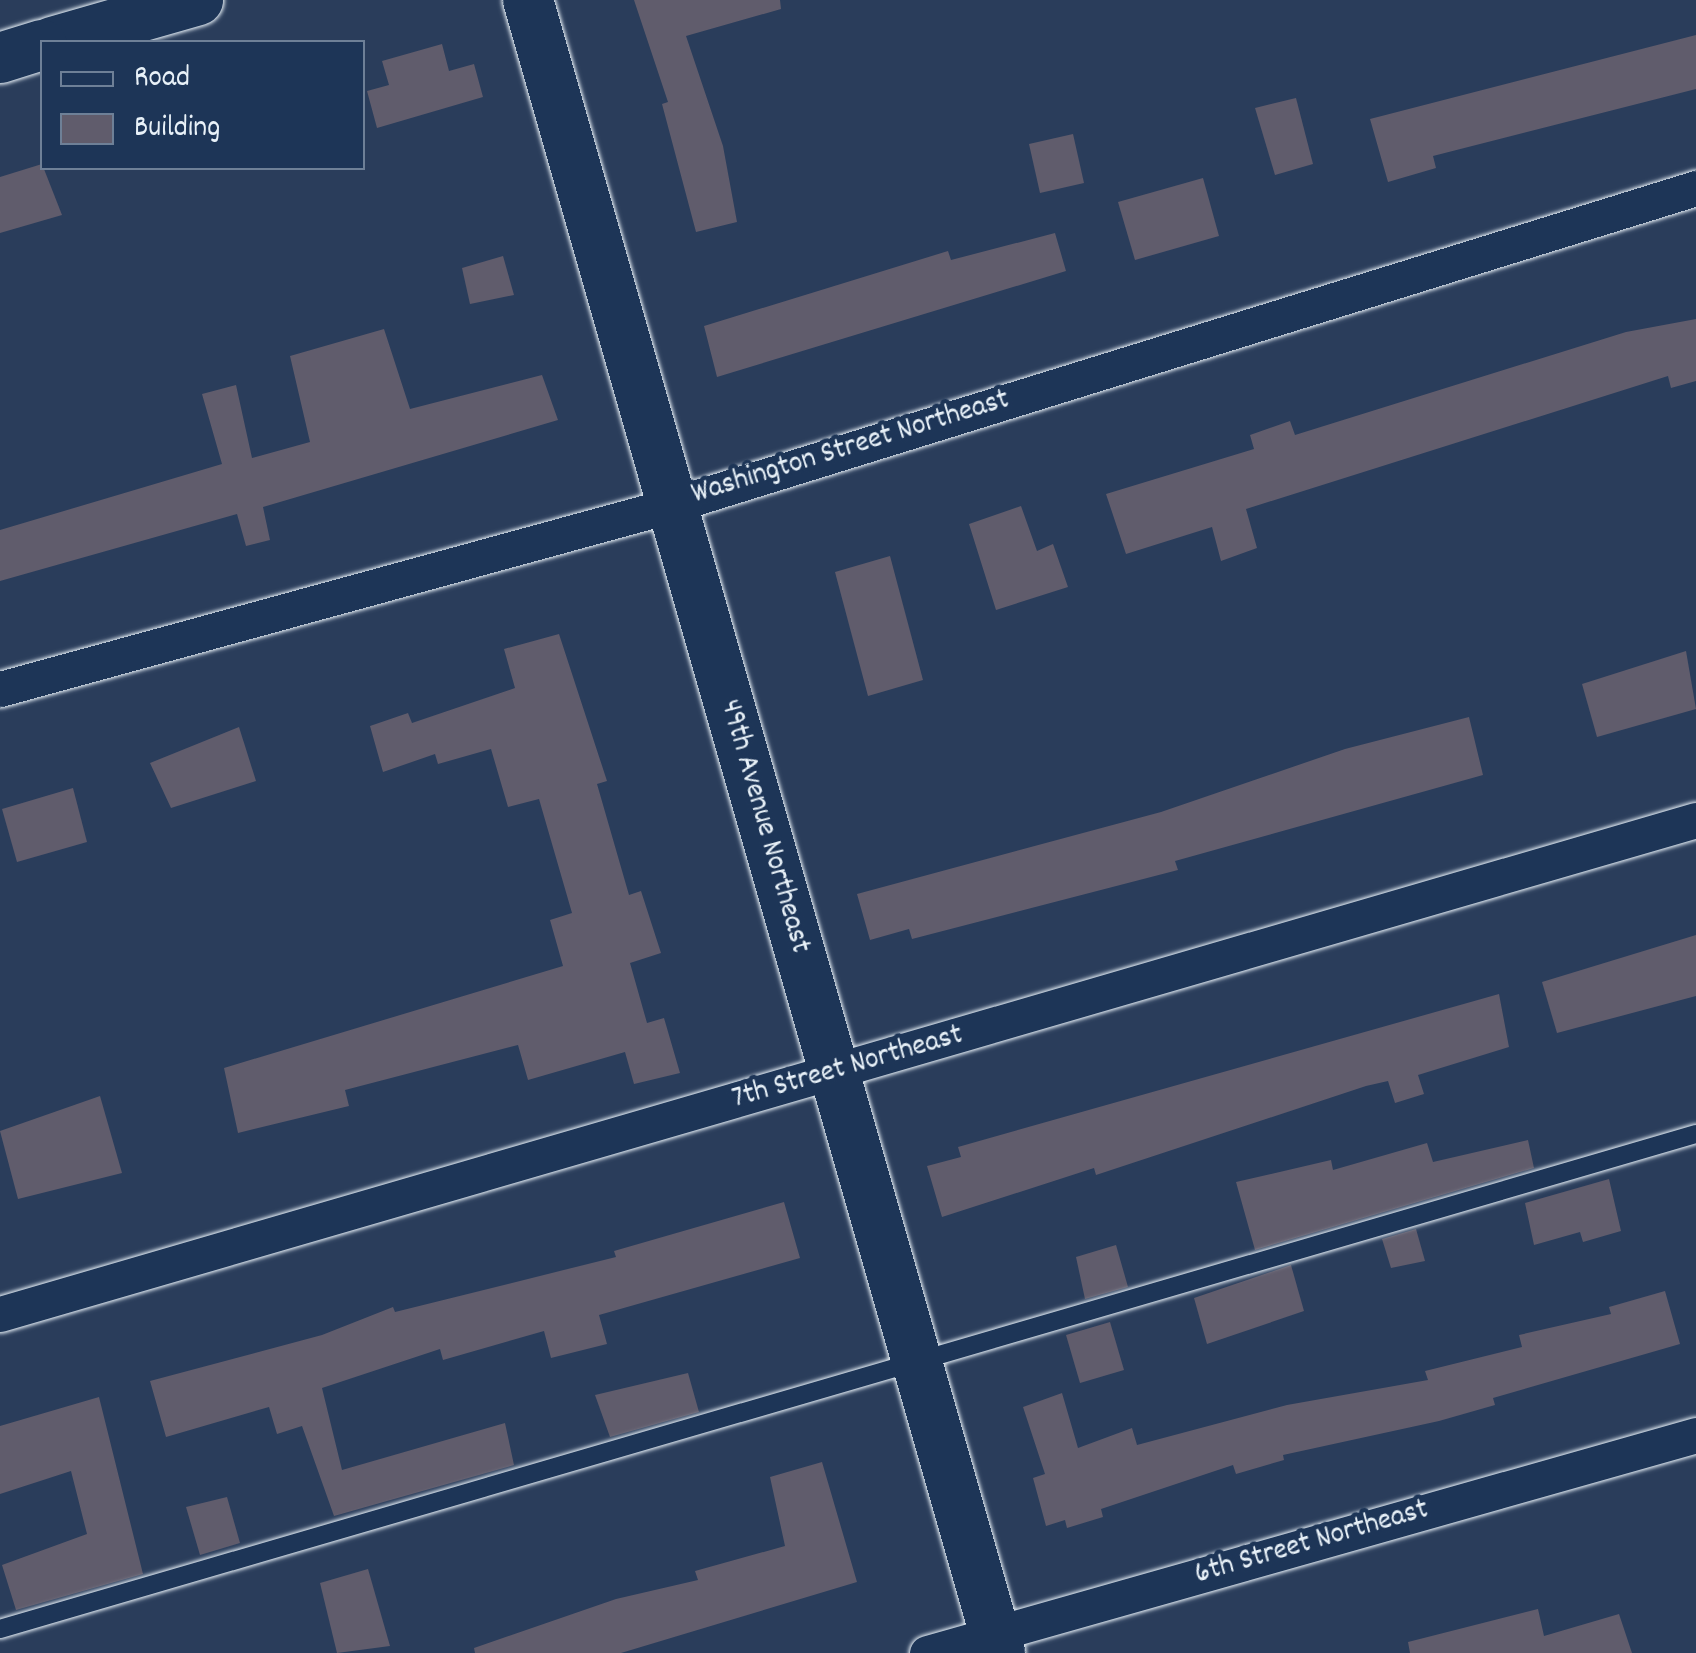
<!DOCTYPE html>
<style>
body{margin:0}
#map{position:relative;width:1696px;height:1653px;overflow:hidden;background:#2a3d5b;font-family:Dekko,sans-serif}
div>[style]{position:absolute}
.building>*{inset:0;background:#605c6c}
.roads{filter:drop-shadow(0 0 2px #e8f1f8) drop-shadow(0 0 2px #e8f1f8)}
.lane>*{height:18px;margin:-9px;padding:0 9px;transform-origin:9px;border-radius:9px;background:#1d3557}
.street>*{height:35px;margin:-17.5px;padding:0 17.5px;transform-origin:17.5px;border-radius:17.5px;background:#1d3557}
.secondary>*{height:50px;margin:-25px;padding:0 25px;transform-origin:25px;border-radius:25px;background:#1d3557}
span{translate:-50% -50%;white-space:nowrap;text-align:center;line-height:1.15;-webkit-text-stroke:9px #1d3557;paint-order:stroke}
.street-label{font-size:30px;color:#e8f1f8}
.legend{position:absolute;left:40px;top:40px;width:325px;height:130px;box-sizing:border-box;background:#1d3557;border:2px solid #6e8097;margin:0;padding:12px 18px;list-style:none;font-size:30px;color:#e8f1f8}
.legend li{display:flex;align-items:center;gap:20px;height:50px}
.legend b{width:50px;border:2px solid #6e8097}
</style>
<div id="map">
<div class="building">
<i style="clip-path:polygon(634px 0,780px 0,781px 9px,686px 36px,723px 146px,737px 222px,696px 232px,662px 104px,668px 102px)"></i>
<i style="clip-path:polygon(1696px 35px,1696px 89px,1433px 156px,1436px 168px,1388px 182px,1370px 119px)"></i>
<i style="clip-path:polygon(442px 44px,449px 71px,474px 64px,483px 97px,377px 128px,367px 91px,389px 85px,382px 61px)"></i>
<i style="clip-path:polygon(1296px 98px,1313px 164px,1275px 175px,1255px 108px)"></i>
<i style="clip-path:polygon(1073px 134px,1084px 183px,1040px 193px,1029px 144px)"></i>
<i style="clip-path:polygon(42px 164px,62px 215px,0 233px,0 177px)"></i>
<i style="clip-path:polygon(1203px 178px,1219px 236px,1135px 260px,1118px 202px)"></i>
<i style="clip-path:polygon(1055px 233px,1066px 271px,717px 377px,704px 326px,948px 251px,951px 260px)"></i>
<i style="clip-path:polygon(503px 256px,514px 295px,470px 304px,462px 268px)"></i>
<i style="clip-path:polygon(1696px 319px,1696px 381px,1671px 388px,1668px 376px,1246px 509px,1257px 548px,1221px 561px,1212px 527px,1126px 554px,1106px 494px,1254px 449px,1250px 435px,1290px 421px,1295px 435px,1626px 332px)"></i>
<i style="clip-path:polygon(384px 329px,410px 409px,542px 375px,558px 420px,263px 507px,270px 540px,246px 546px,237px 514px,0 581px,0 530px,222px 464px,202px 394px,236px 385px,252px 458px,310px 442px,290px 356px)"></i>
<i style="clip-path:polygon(1021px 506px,1037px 551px,1053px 544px,1068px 587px,996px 610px,969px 524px)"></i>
<i style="clip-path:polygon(890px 556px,923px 680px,868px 696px,835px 572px)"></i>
<i style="clip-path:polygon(559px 634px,607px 781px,597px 784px,629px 895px,641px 891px,661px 953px,630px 963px,647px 1023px,664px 1018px,680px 1073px,634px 1084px,625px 1052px,528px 1080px,518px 1045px,345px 1090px,349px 1106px,238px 1133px,224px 1068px,563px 966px,550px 920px,572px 913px,539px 799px,508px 807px,491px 749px,438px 764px,435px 754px,383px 772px,370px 726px,408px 713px,412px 723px,515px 688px,504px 649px)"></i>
<i style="clip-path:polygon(1686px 651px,1696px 709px,1597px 737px,1582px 684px)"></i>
<i style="clip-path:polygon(1469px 717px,1483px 775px,1175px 861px,1178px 870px,912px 939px,909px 929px,870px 940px,857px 894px,1161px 812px,1345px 749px)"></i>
<i style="clip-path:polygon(239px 727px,256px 781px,171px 808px,150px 763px)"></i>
<i style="clip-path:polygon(73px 788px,87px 842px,17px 862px,2px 809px)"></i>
<i style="clip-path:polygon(1696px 935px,1696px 996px,1557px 1033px,1542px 982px)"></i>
<i style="clip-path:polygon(1499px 994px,1509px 1047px,1418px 1075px,1424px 1094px,1395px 1103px,1388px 1081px,1366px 1086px,1096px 1175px,1094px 1168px,942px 1217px,927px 1166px,961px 1157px,958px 1147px)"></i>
<i style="clip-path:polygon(100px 1096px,122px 1173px,18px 1199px,0 1131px)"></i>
<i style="clip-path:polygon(1528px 1140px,1534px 1168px,1255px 1250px,1236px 1182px,1331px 1160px,1333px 1170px,1427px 1143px,1433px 1162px)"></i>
<i style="clip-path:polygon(1609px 1179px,1621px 1231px,1583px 1242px,1580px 1232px,1534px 1245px,1525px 1203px)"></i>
<i style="clip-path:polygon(784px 1202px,800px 1258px,599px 1315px,607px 1344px,551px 1358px,544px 1331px,443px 1360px,440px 1349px,322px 1388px,342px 1470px,505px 1423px,514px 1465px,334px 1516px,302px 1426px,277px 1434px,269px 1407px,166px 1437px,150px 1381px,322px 1335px,393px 1307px,395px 1312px,616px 1257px,614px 1251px)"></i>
<i style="clip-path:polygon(1416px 1229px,1425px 1261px,1391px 1268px,1382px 1239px)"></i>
<i style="clip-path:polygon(1116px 1245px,1128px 1287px,1085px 1299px,1076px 1257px)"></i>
<i style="clip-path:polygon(1291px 1265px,1304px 1311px,1207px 1344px,1194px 1298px)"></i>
<i style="clip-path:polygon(1665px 1291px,1680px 1344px,1493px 1398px,1495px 1405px,1439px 1421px,1283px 1455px,1284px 1460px,1236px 1474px,1233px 1465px,1101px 1509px,1103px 1517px,1067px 1528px,1065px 1520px,1046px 1526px,1033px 1478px,1045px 1474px,1023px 1407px,1062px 1393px,1078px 1448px,1132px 1428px,1137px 1445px,1287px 1405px,1428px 1380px,1425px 1371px,1522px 1347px,1519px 1335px,1611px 1314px,1609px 1307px)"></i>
<i style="clip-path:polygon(1110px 1322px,1124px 1370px,1080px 1383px,1066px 1335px)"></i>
<i style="clip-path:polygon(688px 1373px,699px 1412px,610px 1437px,595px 1395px)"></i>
<i style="clip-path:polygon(99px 1397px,143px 1574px,16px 1610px,2px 1565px,87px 1534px,71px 1471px,0 1494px,0 1426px)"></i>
<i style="clip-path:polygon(822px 1462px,857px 1582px,621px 1653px,475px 1653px,474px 1648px,616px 1599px,698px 1580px,695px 1571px,785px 1546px,770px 1477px)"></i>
<i style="clip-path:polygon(227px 1497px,240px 1543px,200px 1555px,186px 1507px)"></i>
<i style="clip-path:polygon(368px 1569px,390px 1646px,337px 1653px,320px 1583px)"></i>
<i style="clip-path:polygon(1538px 1609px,1544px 1636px,1619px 1614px,1632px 1653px,1410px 1653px,1408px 1642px)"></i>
</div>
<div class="roads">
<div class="lane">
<i style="left:0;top:1629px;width:1767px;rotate:-16.27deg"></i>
</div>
<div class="street">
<i style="left:0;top:689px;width:697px;rotate:-15.31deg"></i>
<i style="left:672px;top:505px;width:1072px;rotate:-17.2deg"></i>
<i style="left:0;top:1314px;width:1766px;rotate:-16.24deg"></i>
<i style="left:927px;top:1653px;width:799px;rotate:-15.83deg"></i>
</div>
<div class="secondary">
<i style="left:528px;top:0;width:1719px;rotate:74.06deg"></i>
<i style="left:52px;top:42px;width:152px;rotate:-16deg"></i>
<i style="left:0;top:58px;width:44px;rotate:-17.2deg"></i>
</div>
</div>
<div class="street-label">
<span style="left:851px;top:449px;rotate:-17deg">Washington Street Northeast</span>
<span style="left:763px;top:827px;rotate:74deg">49th Avenue Northeast</span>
<span style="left:848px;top:1069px;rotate:-16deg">7th Street Northeast</span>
<span style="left:1312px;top:1544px;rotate:-16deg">6th Street Northeast</span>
</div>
<ul class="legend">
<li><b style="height:12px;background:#1d3557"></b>Road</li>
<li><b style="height:28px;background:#605c6c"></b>Building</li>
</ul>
</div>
